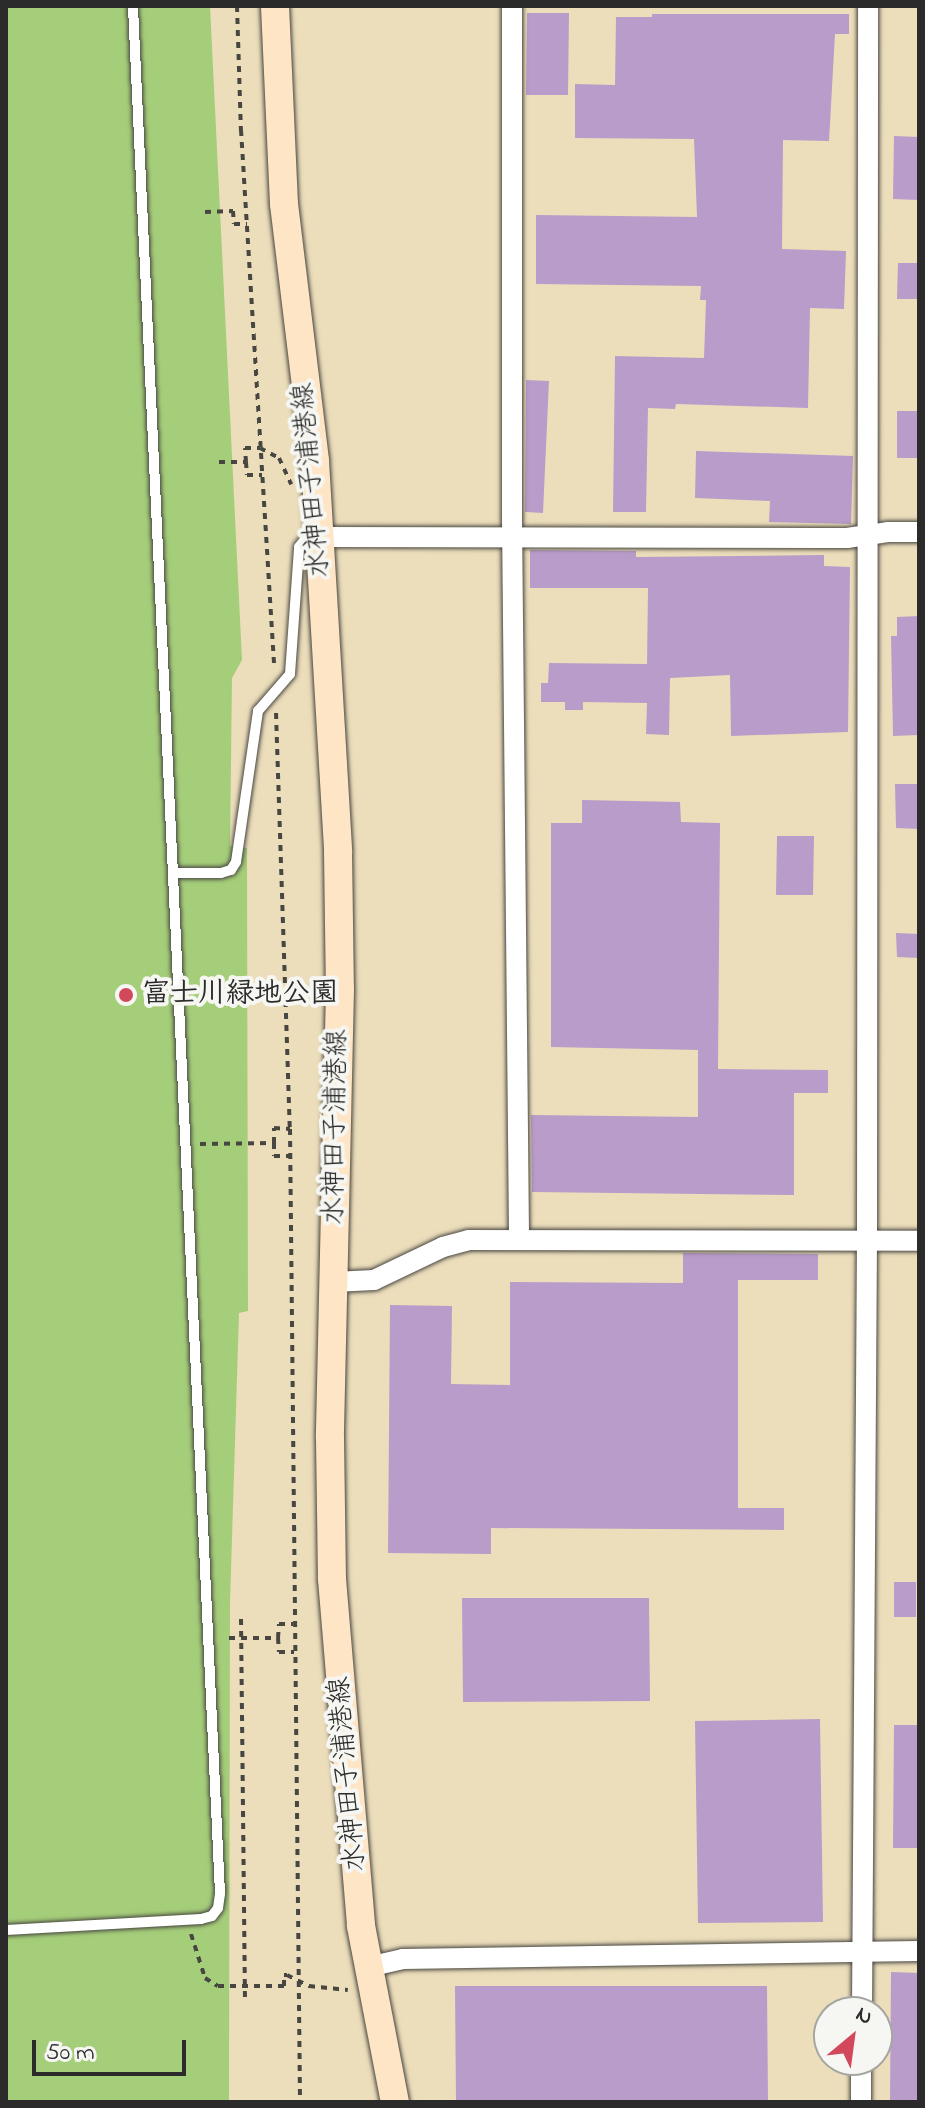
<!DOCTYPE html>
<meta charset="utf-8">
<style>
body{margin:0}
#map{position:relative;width:925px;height:2108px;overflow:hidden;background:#ecdebb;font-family:"Indie Flower","Klee One",sans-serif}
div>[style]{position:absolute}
.green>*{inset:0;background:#a5ce7a}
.building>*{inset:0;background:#b99cc9}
.path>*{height:4px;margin-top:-2px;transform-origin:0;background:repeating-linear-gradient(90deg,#484641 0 6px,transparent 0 12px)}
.roads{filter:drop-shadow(0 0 2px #484641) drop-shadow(0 0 2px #484641)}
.lane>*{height:10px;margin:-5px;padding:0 5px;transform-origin:5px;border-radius:5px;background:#fff}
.street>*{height:20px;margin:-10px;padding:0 10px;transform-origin:10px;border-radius:10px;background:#fff}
.secondary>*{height:28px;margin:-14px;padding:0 14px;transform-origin:14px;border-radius:14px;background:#fee5c5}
.dots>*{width:22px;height:22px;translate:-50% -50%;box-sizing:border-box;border:4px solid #f6f6f2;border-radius:50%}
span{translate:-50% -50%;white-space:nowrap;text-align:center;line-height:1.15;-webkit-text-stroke:8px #f6f6f2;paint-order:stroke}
.street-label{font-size:28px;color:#2b2b2b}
.poi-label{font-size:28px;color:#2b2b2b;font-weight:700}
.left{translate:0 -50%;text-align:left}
.frame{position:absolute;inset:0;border:8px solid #2b2b2b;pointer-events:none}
.north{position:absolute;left:813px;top:1996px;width:80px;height:80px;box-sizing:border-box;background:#f6f6f2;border:2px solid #a5a5a2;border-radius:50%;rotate:29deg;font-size:22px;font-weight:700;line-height:32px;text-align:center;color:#2b2b2b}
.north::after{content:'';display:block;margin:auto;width:28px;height:36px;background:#d1495b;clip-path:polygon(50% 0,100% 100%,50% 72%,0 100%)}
.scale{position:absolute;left:32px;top:2040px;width:154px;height:36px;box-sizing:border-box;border:4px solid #2b2b2b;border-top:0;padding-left:10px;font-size:24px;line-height:28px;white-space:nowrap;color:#2b2b2b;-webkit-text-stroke:6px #f6f6f2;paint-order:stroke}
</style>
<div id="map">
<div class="green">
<i style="clip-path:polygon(6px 6px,210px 6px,242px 660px,232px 678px,230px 846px,247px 848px,248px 1311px,239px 1313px,230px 1603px,229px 2102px,6px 2102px)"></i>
</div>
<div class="building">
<i style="clip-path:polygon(527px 13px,569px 13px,568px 95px,526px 95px)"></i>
<i style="clip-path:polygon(652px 14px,849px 14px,849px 34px,835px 34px,829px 141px,783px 140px,782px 249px,846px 251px,844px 309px,810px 308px,808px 408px,676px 404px,675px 409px,648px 408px,646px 512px,613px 512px,615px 356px,704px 358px,706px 300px,700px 300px,701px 286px,536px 284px,536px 215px,697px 217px,694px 139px,575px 138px,575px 84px,615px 85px,616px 17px,652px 17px)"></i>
<i style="clip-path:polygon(894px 136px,919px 137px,919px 200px,893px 199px)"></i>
<i style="clip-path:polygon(898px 263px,919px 263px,919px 299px,897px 299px)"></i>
<i style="clip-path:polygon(526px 380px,549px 381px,543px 513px,525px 512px)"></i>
<i style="clip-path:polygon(897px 411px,919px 411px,919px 458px,897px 458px)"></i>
<i style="clip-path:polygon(696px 451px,853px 456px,851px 524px,769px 522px,770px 501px,695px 498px)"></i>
<i style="clip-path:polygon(530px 550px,636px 551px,636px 557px,824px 555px,824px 566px,850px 567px,848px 732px,731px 736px,730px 675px,670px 678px,669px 735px,646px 734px,647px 703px,583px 702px,583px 710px,565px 710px,565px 702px,541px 702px,541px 683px,548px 683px,549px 663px,647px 664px,648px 588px,530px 588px)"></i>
<i style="clip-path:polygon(919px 616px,919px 735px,893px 736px,891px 636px,897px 636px,897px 617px)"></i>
<i style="clip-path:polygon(895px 784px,919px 784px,919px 829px,896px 828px)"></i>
<i style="clip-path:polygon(582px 800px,680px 802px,681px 822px,720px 823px,718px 1069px,828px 1070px,828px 1093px,794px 1093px,794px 1195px,532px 1192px,531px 1115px,698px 1117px,698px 1050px,551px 1047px,551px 823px,582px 823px)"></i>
<i style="clip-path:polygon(777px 836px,814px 836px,813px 895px,776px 895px)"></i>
<i style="clip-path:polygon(896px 933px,919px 934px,919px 958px,897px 957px)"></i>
<i style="clip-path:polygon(683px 1253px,818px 1254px,818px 1280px,738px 1280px,738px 1508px,784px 1508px,784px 1530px,491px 1528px,491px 1554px,388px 1553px,390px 1305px,452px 1306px,451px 1384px,510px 1385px,510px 1282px,683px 1283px)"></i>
<i style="clip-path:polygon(894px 1582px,916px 1582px,916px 1617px,894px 1617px)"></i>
<i style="clip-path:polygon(462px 1598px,649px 1598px,650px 1701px,463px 1702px)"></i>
<i style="clip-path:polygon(820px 1719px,823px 1922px,698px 1923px,695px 1721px)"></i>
<i style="clip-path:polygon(894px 1725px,919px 1725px,919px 1848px,893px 1848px)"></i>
<i style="clip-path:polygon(891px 1972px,919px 1973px,919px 2102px,890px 2102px)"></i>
<i style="clip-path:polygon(455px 1986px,767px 1986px,768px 2102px,456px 2102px)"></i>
</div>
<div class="path">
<i style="left:237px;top:6px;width:124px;rotate:88.2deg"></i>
<i style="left:241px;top:130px;width:535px;rotate:86.46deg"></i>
<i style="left:205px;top:212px;width:28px;rotate:-2deg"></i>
<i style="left:233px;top:211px;width:13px;rotate:86deg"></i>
<i style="left:234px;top:224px;width:13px"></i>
<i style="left:219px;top:462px;width:27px"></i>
<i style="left:246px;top:462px;width:14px;rotate:-94deg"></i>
<i style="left:245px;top:448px;width:15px"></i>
<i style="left:260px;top:448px;width:21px;rotate:28deg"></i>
<i style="left:279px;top:458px;width:29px;rotate:65deg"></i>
<i style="left:246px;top:462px;width:13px;rotate:86deg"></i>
<i style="left:247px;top:475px;width:15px"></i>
<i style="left:276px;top:713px;width:416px;rotate:88.1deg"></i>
<i style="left:290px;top:1129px;width:973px;rotate:89.41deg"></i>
<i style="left:274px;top:1143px;width:13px;rotate:90deg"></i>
<i style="left:274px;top:1156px;width:16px"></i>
<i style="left:200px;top:1144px;width:74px;rotate:-0.8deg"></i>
<i style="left:274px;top:1143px;width:15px;rotate:-90deg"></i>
<i style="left:274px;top:1128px;width:16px;rotate:4deg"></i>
<i style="left:241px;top:1619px;width:378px;rotate:89.4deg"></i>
<i style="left:229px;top:1638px;width:49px"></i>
<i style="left:278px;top:1638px;width:14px;rotate:-86deg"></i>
<i style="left:279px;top:1624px;width:14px"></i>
<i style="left:278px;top:1638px;width:14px;rotate:86deg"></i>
<i style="left:279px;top:1652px;width:15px"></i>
<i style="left:191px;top:1934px;width:46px;rotate:72.3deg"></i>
<i style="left:205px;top:1978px;width:15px;rotate:32deg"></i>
<i style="left:218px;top:1986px;width:66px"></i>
<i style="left:284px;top:1986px;width:11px;rotate:-90deg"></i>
<i style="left:284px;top:1975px;width:3px"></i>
<i style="left:287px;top:1975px;width:25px;rotate:27deg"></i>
<i style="left:309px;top:1986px;width:39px;rotate:6deg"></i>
</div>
<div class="roads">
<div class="lane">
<i style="left:175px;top:873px;width:46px"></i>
<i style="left:221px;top:873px;width:10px;rotate:-17deg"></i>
<i style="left:231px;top:870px;width:9px;rotate:-58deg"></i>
<i style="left:236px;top:862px;width:153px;rotate:-81.7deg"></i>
<i style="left:258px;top:711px;width:49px;rotate:-49.1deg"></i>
<i style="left:290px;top:674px;width:127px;rotate:-85.9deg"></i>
<i style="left:299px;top:547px;width:13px;rotate:-51deg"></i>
<i style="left:307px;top:537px;width:10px"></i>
<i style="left:6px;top:1930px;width:195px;rotate:-3.2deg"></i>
<i style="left:201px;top:1919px;width:11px;rotate:-15deg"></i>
<i style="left:212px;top:1916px;width:10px;rotate:-53deg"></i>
<i style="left:218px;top:1908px;width:14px;rotate:-82deg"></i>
<i style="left:220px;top:1894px;width:1890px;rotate:-92.64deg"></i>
</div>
<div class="street">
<i style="left:512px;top:6px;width:513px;rotate:90deg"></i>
<i style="left:512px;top:519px;width:720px;rotate:89.44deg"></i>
<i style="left:320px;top:537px;width:527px;rotate:0.11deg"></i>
<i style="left:847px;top:538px;width:41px;rotate:-8.3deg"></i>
<i style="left:888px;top:532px;width:31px"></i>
<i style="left:334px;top:1282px;width:40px;rotate:-2.9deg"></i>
<i style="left:374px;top:1280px;width:76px;rotate:-25.6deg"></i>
<i style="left:443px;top:1247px;width:27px;rotate:-15deg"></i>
<i style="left:469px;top:1240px;width:450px;rotate:0.1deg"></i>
<i style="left:368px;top:1967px;width:36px;rotate:-13deg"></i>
<i style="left:403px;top:1959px;width:516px;rotate:-0.89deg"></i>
<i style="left:862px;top:2012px;width:771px;rotate:-89.63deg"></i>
<i style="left:867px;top:1241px;width:1235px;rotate:-89.95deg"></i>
<i style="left:861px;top:2102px;width:42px;rotate:-90deg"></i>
</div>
<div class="secondary">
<i style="left:275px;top:6px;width:198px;rotate:87.4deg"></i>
<i style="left:284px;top:204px;width:259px;rotate:83.1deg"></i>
<i style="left:315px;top:461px;width:392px;rotate:86.6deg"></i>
<i style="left:338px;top:852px;width:137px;rotate:89.2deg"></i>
<i style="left:340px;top:989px;width:449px;rotate:91.3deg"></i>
<i style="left:330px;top:1438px;width:141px;rotate:89.2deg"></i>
<i style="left:332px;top:1579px;width:348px;rotate:85.2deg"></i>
<i style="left:361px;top:1926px;width:179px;rotate:79.1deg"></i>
</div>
</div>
<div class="dots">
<i style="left:126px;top:995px;background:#d1495b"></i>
</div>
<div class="street-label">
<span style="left:313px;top:480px;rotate:-95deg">水神田子浦港線</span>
<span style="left:337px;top:1127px;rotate:-89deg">水神田子浦港線</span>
<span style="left:349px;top:1774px;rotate:-95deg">水神田子浦港線</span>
</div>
<div class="poi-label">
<span class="left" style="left:142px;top:995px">富士川緑地公園</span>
</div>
<div class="frame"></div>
<div class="north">N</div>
<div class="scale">50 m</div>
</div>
